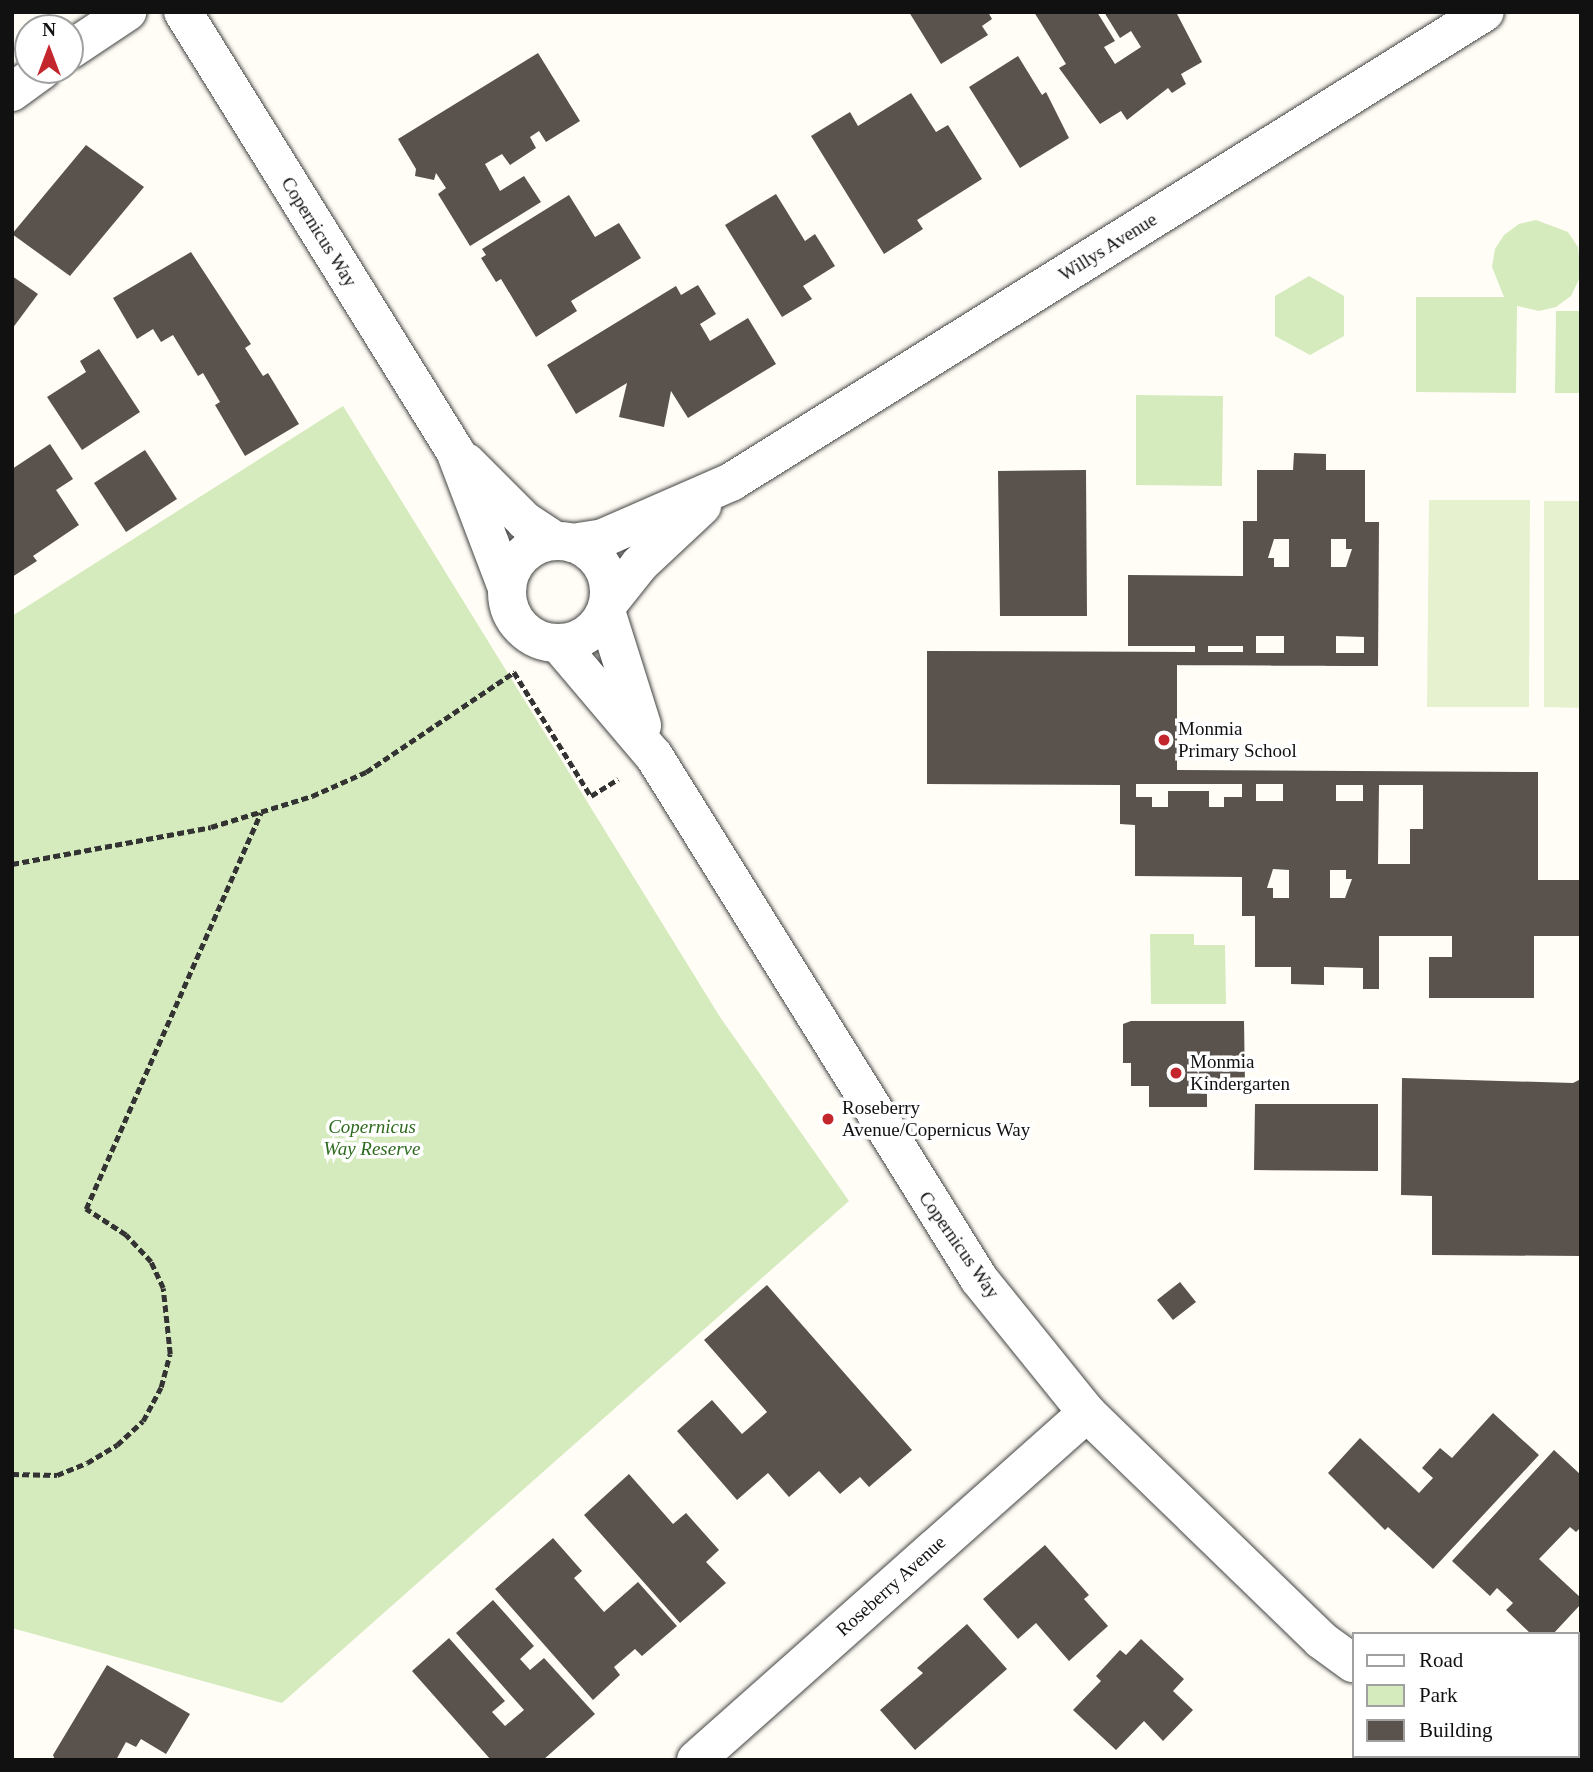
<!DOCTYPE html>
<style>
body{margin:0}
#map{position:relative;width:1593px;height:1772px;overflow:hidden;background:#fffdf5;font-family:Georgia,serif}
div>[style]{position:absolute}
.green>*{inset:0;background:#d5ebbd}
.pitch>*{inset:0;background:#e6f2cf}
.building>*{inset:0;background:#5a524d}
.path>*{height:4.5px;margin-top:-2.25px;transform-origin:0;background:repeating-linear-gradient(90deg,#333 0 7px,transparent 0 10.5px)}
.roads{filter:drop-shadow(0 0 2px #444) drop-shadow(0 0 2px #444)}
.minor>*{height:38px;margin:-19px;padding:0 19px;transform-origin:19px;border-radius:19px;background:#fff}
.minor>.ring{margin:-19px;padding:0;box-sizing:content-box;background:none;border:38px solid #fff;border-radius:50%}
.dots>*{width:19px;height:19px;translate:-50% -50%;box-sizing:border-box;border:4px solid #fff;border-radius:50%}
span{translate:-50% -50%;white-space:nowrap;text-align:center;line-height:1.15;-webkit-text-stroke:7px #fff;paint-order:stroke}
.street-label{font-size:19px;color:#111}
.poi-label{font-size:19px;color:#111}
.left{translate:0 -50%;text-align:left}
.park-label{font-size:19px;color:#2f6b1f;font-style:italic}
.frame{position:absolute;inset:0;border:14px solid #111;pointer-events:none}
.legend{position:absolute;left:1352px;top:1632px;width:228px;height:126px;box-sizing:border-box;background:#fff;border:2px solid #a0a0a0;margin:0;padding:9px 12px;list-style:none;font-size:21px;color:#111}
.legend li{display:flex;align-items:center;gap:14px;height:35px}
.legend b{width:35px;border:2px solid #a0a0a0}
.north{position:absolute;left:14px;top:14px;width:70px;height:70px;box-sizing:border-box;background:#fff;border:2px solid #a0a0a0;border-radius:50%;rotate:0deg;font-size:19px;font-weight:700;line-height:28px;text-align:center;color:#111}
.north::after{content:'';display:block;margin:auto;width:24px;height:32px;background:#c4262e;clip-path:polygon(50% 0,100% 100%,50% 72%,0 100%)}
</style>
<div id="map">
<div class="green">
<i style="clip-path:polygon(1536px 220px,1568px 232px,1578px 247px,1581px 275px,1571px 296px,1556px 307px,1539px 311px,1517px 306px,1516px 393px,1416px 392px,1416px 297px,1504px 297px,1492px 267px,1495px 249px,1504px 235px,1519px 224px)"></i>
<i style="clip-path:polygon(1309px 276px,1344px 296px,1344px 336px,1310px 355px,1275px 336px,1275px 296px)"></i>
<i style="clip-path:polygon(1556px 311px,1581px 311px,1581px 393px,1555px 393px)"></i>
<i style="clip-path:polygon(1136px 395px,1223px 396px,1222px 486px,1136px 485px)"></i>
<i style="clip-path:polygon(343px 406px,720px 1017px,849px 1201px,282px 1703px,12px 1628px,12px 616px)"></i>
<i style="clip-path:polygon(1150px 934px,1194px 934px,1194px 945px,1225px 945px,1226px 1004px,1151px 1004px)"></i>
</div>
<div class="pitch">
<i style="clip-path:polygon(1429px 500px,1530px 500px,1529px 707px,1427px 707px)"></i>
<i style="clip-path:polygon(1544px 501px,1581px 501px,1581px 708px,1544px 707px)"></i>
</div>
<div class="building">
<i style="clip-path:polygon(909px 12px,988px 12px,992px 19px,982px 26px,988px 35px,941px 64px)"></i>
<i style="clip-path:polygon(1034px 12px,1097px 12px,1115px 41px,1104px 47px,1115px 64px,1141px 47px,1131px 31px,1120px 38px,1104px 12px,1176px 12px,1202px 62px,1181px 74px,1186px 84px,1172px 93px,1168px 88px,1127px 120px,1121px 111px,1100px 124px,1059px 68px,1066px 64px)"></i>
<i style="clip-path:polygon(538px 53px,580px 121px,546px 142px,539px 131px,530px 137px,536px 148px,510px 165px,502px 154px,485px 164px,500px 191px,524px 176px,541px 202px,470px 246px,438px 194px,446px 188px,436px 173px,434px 180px,415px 176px,416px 169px,398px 139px)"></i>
<i style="clip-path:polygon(1018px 56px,1042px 95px,1046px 92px,1069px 138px,1020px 168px,969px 87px)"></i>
<i style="clip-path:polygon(911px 93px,936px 132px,948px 125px,982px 179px,917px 220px,923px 229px,884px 254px,811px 136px,850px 112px,858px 126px)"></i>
<i style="clip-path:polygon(86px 145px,144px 187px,70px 276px,12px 234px)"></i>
<i style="clip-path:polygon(776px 194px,805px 241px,815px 234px,835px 266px,803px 286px,812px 299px,782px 317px,725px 225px)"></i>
<i style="clip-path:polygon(569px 195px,595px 237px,619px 223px,641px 258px,571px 301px,577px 311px,536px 337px,501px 279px,496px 282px,481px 258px,486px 255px,482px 249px)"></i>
<i style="clip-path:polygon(191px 252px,251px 344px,245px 348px,263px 376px,268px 373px,299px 424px,245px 456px,215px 405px,220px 402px,203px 373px,198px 376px,173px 335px,161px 342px,153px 329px,137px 339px,113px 298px)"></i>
<i style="clip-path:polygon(12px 276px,38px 294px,12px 329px)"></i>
<i style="clip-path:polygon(698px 285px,716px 314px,700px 324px,710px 341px,748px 318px,776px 364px,688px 418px,671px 391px,664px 427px,619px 417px,627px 383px,576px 414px,547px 365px,676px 286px,681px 295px)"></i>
<i style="clip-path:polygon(99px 349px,140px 412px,82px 450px,47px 397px,86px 372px,80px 361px)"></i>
<i style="clip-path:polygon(50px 444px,73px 479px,56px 490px,79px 525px,33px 556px,37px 561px,12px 577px,12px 469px)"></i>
<i style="clip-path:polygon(145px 450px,177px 499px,126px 532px,94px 483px)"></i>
<i style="clip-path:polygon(evenodd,1294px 453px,1326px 454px,1326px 470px,1365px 470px,1365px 522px,1379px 522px,1378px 666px,1177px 665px,1177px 770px,1538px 772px,1538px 880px,1581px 880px,1581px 936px,1534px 936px,1534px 998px,1429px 998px,1429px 957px,1452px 957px,1452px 936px,1379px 936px,1379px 989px,1363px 989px,1363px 968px,1324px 967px,1324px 985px,1291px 984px,1291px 967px,1255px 967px,1255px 916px,1242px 916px,1242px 877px,1135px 876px,1135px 825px,1120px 824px,1120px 785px,927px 784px,927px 651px,1195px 652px,1195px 646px,1128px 646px,1128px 575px,1243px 576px,1243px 521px,1257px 521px,1257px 470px,1293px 470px,1294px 453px,1274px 539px,1289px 539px,1289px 567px,1274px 567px,1274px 558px,1268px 558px,1274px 539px,1294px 453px,1331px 539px,1346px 539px,1346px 549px,1352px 549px,1346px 567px,1331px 567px,1331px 539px,1294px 453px,1256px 636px,1284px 636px,1284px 653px,1256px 653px,1256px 636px,1294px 453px,1336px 636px,1364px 637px,1364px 653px,1336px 653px,1336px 636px,1294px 453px,1208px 646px,1243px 646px,1243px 652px,1208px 652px,1208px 646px,1294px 453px,1136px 784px,1242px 784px,1242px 797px,1224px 797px,1224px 807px,1209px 807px,1209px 791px,1168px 791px,1168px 807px,1152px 807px,1152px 797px,1136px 797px,1136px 784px,1294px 453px,1256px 784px,1283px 784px,1283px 801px,1256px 801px,1256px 784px,1294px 453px,1336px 785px,1363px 785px,1363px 801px,1336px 801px,1336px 785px,1294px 453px,1379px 785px,1423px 785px,1423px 829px,1410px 829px,1410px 864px,1378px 864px,1379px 785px,1294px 453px,1273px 869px,1289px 870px,1289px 898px,1273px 898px,1273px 888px,1267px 888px,1273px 869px,1294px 453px,1330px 870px,1346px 870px,1346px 879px,1352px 879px,1345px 898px,1330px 898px,1330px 870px)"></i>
<i style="clip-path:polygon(1086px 470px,1087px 616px,1000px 616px,998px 471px)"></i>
<i style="clip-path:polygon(1131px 1021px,1244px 1021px,1245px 1086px,1207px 1086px,1207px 1107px,1149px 1107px,1149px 1086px,1131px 1086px,1131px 1063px,1123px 1063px,1123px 1024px)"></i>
<i style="clip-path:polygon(1402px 1078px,1573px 1083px,1581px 1079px,1581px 1256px,1432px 1255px,1432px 1196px,1401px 1195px)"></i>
<i style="clip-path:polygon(1255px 1104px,1378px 1104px,1378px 1171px,1254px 1170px)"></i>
<i style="clip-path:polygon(1180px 1282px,1196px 1302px,1173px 1320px,1157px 1300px)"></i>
<i style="clip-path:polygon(767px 1285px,912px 1450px,869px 1487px,860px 1477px,840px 1494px,819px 1471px,789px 1497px,768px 1473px,737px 1500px,677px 1431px,712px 1400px,742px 1434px,767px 1412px,704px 1340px)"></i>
<i style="clip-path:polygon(1493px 1413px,1539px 1455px,1433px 1569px,1388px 1527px,1385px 1530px,1328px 1473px,1360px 1438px,1419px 1493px,1433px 1478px,1422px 1468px,1440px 1448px,1452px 1458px)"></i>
<i style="clip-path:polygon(1554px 1450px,1581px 1475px,1581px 1527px,1576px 1532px,1570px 1527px,1539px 1559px,1581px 1598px,1581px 1604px,1553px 1634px,1531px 1634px,1506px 1610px,1513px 1603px,1497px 1588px,1490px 1596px,1452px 1561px)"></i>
<i style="clip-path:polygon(629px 1474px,673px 1524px,686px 1513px,719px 1550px,706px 1562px,726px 1583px,680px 1623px,584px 1515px)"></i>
<i style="clip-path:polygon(553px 1538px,582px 1571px,574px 1578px,604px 1612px,638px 1582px,677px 1626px,642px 1656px,635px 1649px,614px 1667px,620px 1675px,593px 1700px,495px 1589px)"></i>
<i style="clip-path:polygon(1045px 1545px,1089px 1595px,1084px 1599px,1108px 1626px,1069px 1661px,1036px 1623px,1018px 1639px,983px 1599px)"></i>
<i style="clip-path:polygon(493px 1600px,534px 1646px,520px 1659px,530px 1670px,544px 1658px,595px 1714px,543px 1760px,491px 1760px,412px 1671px,449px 1638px,505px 1701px,492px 1712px,505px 1726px,524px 1710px,456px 1633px)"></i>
<i style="clip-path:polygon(967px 1624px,1007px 1669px,915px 1750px,880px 1710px,923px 1673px,917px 1668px)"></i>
<i style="clip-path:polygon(1141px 1639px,1184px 1679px,1173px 1691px,1193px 1710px,1163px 1741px,1144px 1721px,1116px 1750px,1073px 1710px,1101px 1681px,1096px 1676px,1120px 1650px,1126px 1655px)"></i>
<i style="clip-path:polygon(107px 1665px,190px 1714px,166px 1754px,141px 1739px,136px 1747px,126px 1742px,116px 1760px,55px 1760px,53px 1755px)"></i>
</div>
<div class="path">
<i style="left:12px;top:864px;width:202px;rotate:-10.5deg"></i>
<i style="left:211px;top:827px;width:106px;rotate:-17.1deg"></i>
<i style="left:312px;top:796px;width:59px;rotate:-24deg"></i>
<i style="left:366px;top:772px;width:179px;rotate:-34deg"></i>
<i style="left:514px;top:672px;width:146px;rotate:58.2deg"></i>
<i style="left:591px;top:796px;width:32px;rotate:-32deg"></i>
<i style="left:12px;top:1474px;width:45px;rotate:1.3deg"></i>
<i style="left:57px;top:1475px;width:32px;rotate:-22deg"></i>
<i style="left:87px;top:1463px;width:35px;rotate:-31deg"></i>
<i style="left:117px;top:1445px;width:35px;rotate:-43deg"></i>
<i style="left:143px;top:1421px;width:38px;rotate:-62deg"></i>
<i style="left:161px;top:1387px;width:34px;rotate:-75deg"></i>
<i style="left:170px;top:1354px;width:66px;rotate:-96.1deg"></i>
<i style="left:163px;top:1288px;width:29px;rotate:-115deg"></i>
<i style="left:151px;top:1262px;width:37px;rotate:-133deg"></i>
<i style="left:126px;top:1235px;width:48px;rotate:-147deg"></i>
<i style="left:86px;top:1209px;width:433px;rotate:-66.2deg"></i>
</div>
<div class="roads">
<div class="minor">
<i style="left:183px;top:12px;width:516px;rotate:58.22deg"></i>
<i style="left:455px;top:451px;width:147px;rotate:69.2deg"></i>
<i style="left:70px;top:50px;width:69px;rotate:-33.7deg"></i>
<i style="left:12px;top:92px;width:37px;rotate:-36deg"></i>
<i style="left:466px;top:462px;width:83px;rotate:45deg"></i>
<i style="left:525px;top:521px;width:35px;rotate:33deg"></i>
<i class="ring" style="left:507px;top:541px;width:64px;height:64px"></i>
<i style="left:572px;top:543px;width:31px;rotate:-9deg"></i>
<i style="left:603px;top:538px;width:140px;rotate:-23.6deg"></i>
<i style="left:731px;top:482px;width:888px;rotate:-31.94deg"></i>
<i style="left:608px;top:604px;width:51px;rotate:-51.3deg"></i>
<i style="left:640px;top:564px;width:85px;rotate:-43.1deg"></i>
<i style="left:606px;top:611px;width:120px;rotate:72.5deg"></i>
<i style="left:558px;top:643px;width:148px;rotate:49.7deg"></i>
<i style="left:654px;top:756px;width:616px;rotate:58.14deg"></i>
<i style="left:979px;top:1279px;width:172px;rotate:51.1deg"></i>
<i style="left:1087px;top:1413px;width:326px;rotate:44.1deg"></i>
<i style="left:1321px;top:1640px;width:39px;rotate:36deg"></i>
<i style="left:1483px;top:1756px;width:6px;rotate:39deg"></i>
<i style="left:696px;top:1760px;width:523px;rotate:-41.59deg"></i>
</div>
</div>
<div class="dots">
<i style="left:1164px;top:740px;background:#c4262e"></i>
<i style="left:1176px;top:1073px;background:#c4262e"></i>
<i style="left:828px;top:1119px;background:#c4262e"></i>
</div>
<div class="street-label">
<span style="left:319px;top:232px;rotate:58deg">Copernicus Way</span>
<span style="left:1108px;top:247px;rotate:-32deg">Willys Avenue</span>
<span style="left:959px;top:1245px;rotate:55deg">Copernicus Way</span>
<span style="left:891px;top:1586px;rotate:-42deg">Roseberry Avenue</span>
</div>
<div class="poi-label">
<span class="left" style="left:1178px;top:740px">Monmia<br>Primary School</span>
<span class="left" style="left:1190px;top:1073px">Monmia<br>Kindergarten</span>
<span class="left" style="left:842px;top:1119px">Roseberry<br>Avenue/Copernicus Way</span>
</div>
<div class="park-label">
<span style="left:372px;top:1138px">Copernicus<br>Way Reserve</span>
</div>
<div class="frame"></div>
<ul class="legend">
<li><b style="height:9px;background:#fff"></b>Road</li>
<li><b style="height:19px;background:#d5ebbd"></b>Park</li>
<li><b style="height:19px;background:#5a524d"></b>Building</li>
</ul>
<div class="north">N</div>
</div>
